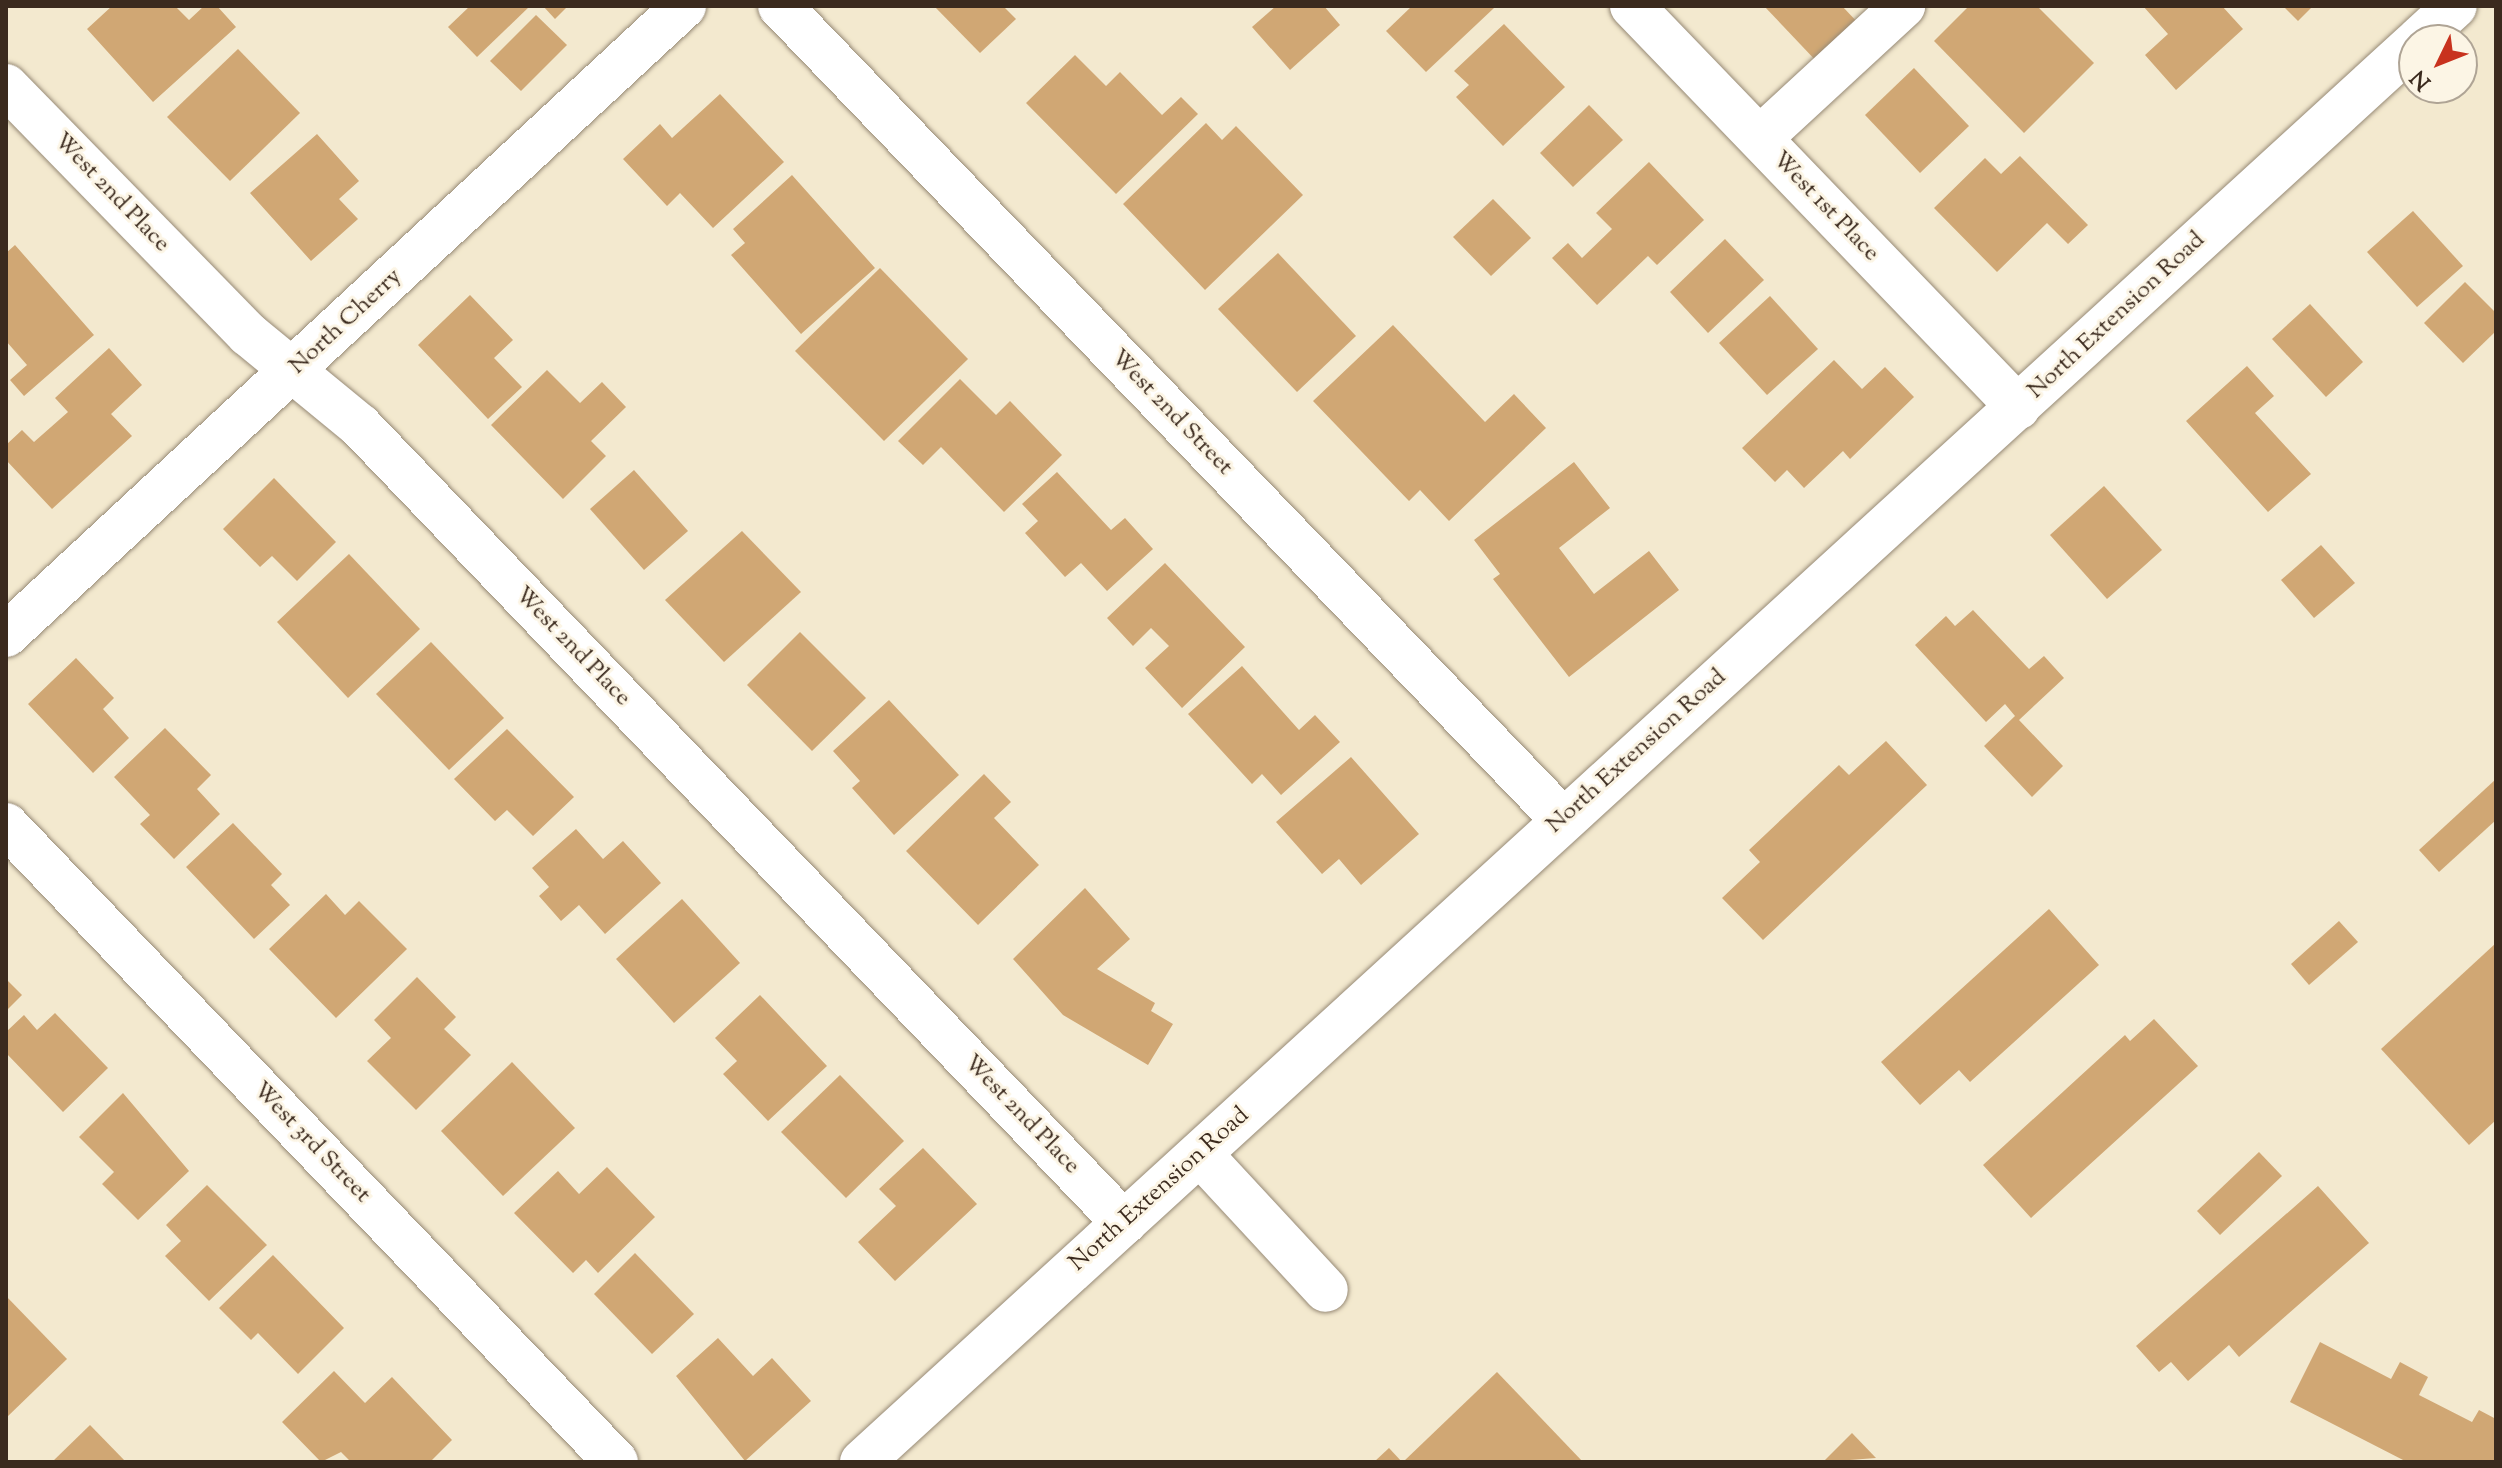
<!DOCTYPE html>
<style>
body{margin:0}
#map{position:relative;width:2502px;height:1468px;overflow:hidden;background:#f3e9cf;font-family:"Sorts Mill Goudy",serif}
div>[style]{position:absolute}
.building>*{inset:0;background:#d0a774}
.roads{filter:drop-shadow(0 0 2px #978a76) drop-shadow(0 0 2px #978a76)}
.minor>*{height:44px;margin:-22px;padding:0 22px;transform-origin:22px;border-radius:22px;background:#fff}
span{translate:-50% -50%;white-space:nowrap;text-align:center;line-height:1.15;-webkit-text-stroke:6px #fcf5e5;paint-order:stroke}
.street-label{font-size:24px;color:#3b2a1e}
.frame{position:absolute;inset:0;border:8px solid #3b2a1e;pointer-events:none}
.north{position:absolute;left:2398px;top:24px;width:80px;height:80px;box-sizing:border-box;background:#fcf5e5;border:2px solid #afa495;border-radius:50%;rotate:227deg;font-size:22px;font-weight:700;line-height:32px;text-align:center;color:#3b2a1e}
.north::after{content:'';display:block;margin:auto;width:28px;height:36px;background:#c8321e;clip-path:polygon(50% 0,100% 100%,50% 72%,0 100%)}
</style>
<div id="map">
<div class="building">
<i style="clip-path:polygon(112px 6px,175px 6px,189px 20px,204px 6px,217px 6px,236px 27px,153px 102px,87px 29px)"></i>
<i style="clip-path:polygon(470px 6px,530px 6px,477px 57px,448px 27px)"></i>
<i style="clip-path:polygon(543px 6px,568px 6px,555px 19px)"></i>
<i style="clip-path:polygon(934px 6px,1003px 6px,1016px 19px,980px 53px)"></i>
<i style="clip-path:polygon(1276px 6px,1324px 6px,1340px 25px,1290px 70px,1252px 27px)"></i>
<i style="clip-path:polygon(1412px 6px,1492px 6px,1494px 8px,1426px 72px,1386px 31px)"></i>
<i style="clip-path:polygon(1764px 6px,1842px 6px,1860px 25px,1819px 64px)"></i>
<i style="clip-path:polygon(1969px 6px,2037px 6px,2094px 63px,2024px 133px,1934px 41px)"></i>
<i style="clip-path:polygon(2143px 6px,2222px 6px,2243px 29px,2176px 90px,2145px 55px,2168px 34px)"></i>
<i style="clip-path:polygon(2283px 6px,2313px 6px,2298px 21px)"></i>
<i style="clip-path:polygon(536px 15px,567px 45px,521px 91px,490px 61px)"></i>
<i style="clip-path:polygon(1504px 24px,1565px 87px,1503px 146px,1456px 97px,1469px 85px,1454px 71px)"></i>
<i style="clip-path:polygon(238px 49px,300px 113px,230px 181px,167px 117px)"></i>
<i style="clip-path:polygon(1075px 55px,1106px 86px,1120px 72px,1162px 115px,1181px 97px,1198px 114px,1116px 194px,1026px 103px)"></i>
<i style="clip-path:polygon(1914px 68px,1969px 126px,1920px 173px,1865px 115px)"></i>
<i style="clip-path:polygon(720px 94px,784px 162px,713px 228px,680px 193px,667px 206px,623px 159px,660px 124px,672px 138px)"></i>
<i style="clip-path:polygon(1589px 105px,1623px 140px,1573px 187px,1540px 153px)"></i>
<i style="clip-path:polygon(1206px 123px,1222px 140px,1236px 126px,1303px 195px,1205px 290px,1123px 204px)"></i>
<i style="clip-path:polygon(317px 134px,359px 181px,339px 199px,358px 219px,311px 261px,250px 193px)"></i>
<i style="clip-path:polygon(2020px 156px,2088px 225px,2068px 244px,2047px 223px,1997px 272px,1934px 208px,1985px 158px,2001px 174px)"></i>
<i style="clip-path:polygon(1649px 162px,1704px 220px,1657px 265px,1648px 256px,1597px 305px,1552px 258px,1568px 243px,1582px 258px,1612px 229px,1596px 213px)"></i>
<i style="clip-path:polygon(792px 175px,875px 268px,801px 334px,731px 255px,745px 243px,733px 229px)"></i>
<i style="clip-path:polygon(1493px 199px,1531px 238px,1491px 276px,1453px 237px)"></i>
<i style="clip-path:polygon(2413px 211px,2463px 266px,2417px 307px,2367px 252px)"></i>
<i style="clip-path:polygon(1725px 239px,1764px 280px,1708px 333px,1670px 292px)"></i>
<i style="clip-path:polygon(15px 245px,94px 335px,24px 396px,10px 380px,27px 365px,6px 341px,6px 253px)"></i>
<i style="clip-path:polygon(1278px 253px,1356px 336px,1297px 392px,1218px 309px)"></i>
<i style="clip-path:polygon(880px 268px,968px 359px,884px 441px,795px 351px)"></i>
<i style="clip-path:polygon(2465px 282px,2496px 313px,2496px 331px,2463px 363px,2424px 323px)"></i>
<i style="clip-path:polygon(470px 295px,513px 340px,494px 358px,522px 387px,488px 419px,418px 345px)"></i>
<i style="clip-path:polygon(1770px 296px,1818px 349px,1767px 395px,1719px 343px)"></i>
<i style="clip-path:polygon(2310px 304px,2363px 362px,2326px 397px,2272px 339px)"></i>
<i style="clip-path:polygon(1393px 325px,1485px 422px,1514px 394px,1546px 428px,1449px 521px,1420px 490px,1409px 501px,1313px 401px)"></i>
<i style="clip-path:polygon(109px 348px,142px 385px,111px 414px,132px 436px,52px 509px,6px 460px,6px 445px,22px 430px,34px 442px,68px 412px,55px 398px)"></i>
<i style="clip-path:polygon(1834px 360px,1862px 389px,1885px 367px,1914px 397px,1850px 459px,1843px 451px,1804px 488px,1787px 470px,1775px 482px,1742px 448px)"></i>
<i style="clip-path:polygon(2247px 366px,2274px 396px,2255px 413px,2311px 474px,2268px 512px,2186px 421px)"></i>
<i style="clip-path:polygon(547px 370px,580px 403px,602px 382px,626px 407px,591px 441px,606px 456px,563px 499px,491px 425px)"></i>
<i style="clip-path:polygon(960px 379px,996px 415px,1010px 401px,1062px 455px,1004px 512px,941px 447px,923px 465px,898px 441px)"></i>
<i style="clip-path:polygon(1574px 462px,1610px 508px,1559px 548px,1594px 594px,1649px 551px,1679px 590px,1569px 677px,1493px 579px,1500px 574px,1474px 540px)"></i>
<i style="clip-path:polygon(634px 470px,688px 531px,644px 570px,590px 509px)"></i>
<i style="clip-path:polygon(1057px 472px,1111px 530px,1125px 518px,1153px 549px,1107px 591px,1081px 563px,1065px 577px,1025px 533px,1038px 521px,1022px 504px)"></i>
<i style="clip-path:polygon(274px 478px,336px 542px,297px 581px,272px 556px,260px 567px,223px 529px)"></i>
<i style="clip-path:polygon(2104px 486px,2162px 550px,2107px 599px,2050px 535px)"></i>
<i style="clip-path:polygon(742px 531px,801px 592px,724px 662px,665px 600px)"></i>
<i style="clip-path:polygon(2321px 545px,2355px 583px,2314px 618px,2281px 580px)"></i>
<i style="clip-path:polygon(349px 554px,420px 629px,348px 698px,277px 622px)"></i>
<i style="clip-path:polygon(1165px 563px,1245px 647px,1182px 708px,1145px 668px,1169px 646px,1151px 628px,1133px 646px,1107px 618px)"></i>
<i style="clip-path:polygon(1973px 610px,2029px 669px,2044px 656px,2064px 678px,2019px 720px,2063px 766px,2032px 797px,1984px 746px,2015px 716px,2005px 704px,1986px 722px,1915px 645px,1946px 616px,1955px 626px)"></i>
<i style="clip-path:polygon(800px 632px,866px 698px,812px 751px,747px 685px)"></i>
<i style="clip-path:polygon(431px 642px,504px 718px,449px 770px,376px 694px)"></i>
<i style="clip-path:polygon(76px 658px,114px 698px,103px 709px,129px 738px,93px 773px,28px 704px)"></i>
<i style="clip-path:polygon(1242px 666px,1299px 730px,1315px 715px,1340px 742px,1281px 795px,1262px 774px,1252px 784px,1188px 714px)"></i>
<i style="clip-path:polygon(889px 700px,959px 775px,894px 835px,852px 788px,860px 781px,833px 751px)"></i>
<i style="clip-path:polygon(165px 728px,211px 775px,197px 789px,220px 814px,174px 859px,140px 824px,150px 815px,114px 777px)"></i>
<i style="clip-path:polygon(507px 729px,574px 797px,533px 836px,507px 810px,495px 821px,454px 779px)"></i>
<i style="clip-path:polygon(1886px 741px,1927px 785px,1763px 940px,1722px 898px,1760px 862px,1749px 850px,1839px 765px,1849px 775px)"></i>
<i style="clip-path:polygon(1351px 757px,1419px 834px,1361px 885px,1339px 859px,1322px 874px,1276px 822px)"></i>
<i style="clip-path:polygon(984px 774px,1011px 802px,994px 818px,1039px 865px,978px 925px,906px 851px)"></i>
<i style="clip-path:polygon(2496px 779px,2496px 820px,2439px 872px,2419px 850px)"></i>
<i style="clip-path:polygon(233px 823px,282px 874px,271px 885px,290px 905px,254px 939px,186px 867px)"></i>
<i style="clip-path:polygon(576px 829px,603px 859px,623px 841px,661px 883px,605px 934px,579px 905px,561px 921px,539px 896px,549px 887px,532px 868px)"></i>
<i style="clip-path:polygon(1085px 888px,1130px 939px,1097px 969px,1155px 1003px,1151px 1011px,1173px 1024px,1148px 1065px,1063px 1015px,1013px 959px)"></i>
<i style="clip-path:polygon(326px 894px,345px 915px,359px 901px,407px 949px,336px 1018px,269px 949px)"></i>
<i style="clip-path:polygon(682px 899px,740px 963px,674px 1023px,616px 959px)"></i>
<i style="clip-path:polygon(2049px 909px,2099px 965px,1970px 1082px,1959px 1070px,1920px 1105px,1881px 1062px)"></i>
<i style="clip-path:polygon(2339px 921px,2358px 942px,2309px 985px,2291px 964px)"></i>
<i style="clip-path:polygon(2496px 943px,2496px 1120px,2469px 1145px,2381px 1049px)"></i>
<i style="clip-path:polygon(417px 977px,456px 1017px,444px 1029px,471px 1055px,416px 1110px,367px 1061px,391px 1038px,374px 1020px)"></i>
<i style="clip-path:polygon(6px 979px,22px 995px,6px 1011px)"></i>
<i style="clip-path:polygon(760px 995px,827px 1066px,768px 1121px,723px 1074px,737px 1061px,715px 1038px)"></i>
<i style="clip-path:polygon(55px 1013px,108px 1068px,63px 1112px,6px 1053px,6px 1032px,24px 1015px,37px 1030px)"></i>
<i style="clip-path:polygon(2154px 1019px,2198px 1066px,2031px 1218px,1983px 1165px,2125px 1035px,2130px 1041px)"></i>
<i style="clip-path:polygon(512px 1062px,575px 1128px,503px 1196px,441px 1131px)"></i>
<i style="clip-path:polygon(840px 1075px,904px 1141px,846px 1198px,781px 1132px)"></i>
<i style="clip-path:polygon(123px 1093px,189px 1171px,138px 1220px,102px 1184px,114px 1172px,79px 1137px)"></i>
<i style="clip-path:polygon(923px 1148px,977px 1204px,895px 1281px,858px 1242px,896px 1206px,879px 1189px)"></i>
<i style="clip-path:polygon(2259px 1152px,2282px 1176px,2220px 1235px,2197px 1211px)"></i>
<i style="clip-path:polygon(607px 1167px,655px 1217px,598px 1273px,586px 1260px,573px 1273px,514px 1213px,558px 1171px,579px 1194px)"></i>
<i style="clip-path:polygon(207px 1185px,267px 1245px,209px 1301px,165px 1256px,181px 1241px,166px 1225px)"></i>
<i style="clip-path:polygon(2318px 1186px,2369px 1243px,2239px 1357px,2229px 1345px,2188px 1381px,2171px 1362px,2159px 1372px,2136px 1346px)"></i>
<i style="clip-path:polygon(635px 1253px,694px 1314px,652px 1354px,594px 1294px)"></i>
<i style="clip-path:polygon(273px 1255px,344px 1328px,298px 1374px,258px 1333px,251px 1340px,219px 1308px)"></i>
<i style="clip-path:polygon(6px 1296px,67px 1359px,6px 1418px)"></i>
<i style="clip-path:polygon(718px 1338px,753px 1376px,772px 1358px,811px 1401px,745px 1461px,676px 1376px)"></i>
<i style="clip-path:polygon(2320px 1342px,2391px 1379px,2400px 1362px,2428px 1377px,2419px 1395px,2472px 1422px,2479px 1410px,2496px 1419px,2496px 1462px,2407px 1462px,2290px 1402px)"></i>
<i style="clip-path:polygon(334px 1371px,365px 1403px,392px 1377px,452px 1440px,430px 1462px,351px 1462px,341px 1452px,321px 1462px,282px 1422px)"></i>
<i style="clip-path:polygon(1497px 1372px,1583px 1462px,1403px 1462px)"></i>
<i style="clip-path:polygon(90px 1425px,126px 1462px,52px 1462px)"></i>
<i style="clip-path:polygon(1852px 1433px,1876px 1458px,1823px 1462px)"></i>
<i style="clip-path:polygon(1389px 1448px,1402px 1462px,1374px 1462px)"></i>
</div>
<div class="roads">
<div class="minor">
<i style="left:780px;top:6px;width:1129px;rotate:46.11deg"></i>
<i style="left:1632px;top:6px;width:557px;rotate:46.09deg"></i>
<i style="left:2418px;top:40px;width:50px;rotate:-42.6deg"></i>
<i style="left:6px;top:86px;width:347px;rotate:45.7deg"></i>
<i style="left:248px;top:334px;width:145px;rotate:39.4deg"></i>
<i style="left:360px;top:426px;width:1104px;rotate:46.21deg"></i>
<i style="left:1760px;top:138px;width:195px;rotate:-42.7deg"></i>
<i style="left:6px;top:635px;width:925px;rotate:-42.85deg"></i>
<i style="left:6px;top:825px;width:882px;rotate:46.24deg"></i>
<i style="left:1200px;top:1154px;width:185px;rotate:47.2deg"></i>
<i style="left:862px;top:1462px;width:2102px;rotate:-42.42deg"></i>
</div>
</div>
<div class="street-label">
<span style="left:111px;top:193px;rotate:46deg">West 2nd Place</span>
<span style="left:1825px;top:207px;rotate:46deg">West 1st Place</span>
<span style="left:2117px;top:316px;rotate:-43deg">North Extension Road</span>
<span style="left:346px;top:322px;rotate:-43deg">North Cherry</span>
<span style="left:1171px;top:413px;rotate:46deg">West 2nd Street</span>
<span style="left:572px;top:647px;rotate:46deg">West 2nd Place</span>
<span style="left:1637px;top:752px;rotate:-42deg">North Extension Road</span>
<span style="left:1021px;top:1115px;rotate:46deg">West 2nd Place</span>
<span style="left:311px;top:1143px;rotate:46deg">West 3rd Street</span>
<span style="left:1160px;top:1190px;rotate:-42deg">North Extension Road</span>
</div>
<div class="frame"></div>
<div class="north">N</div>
</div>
